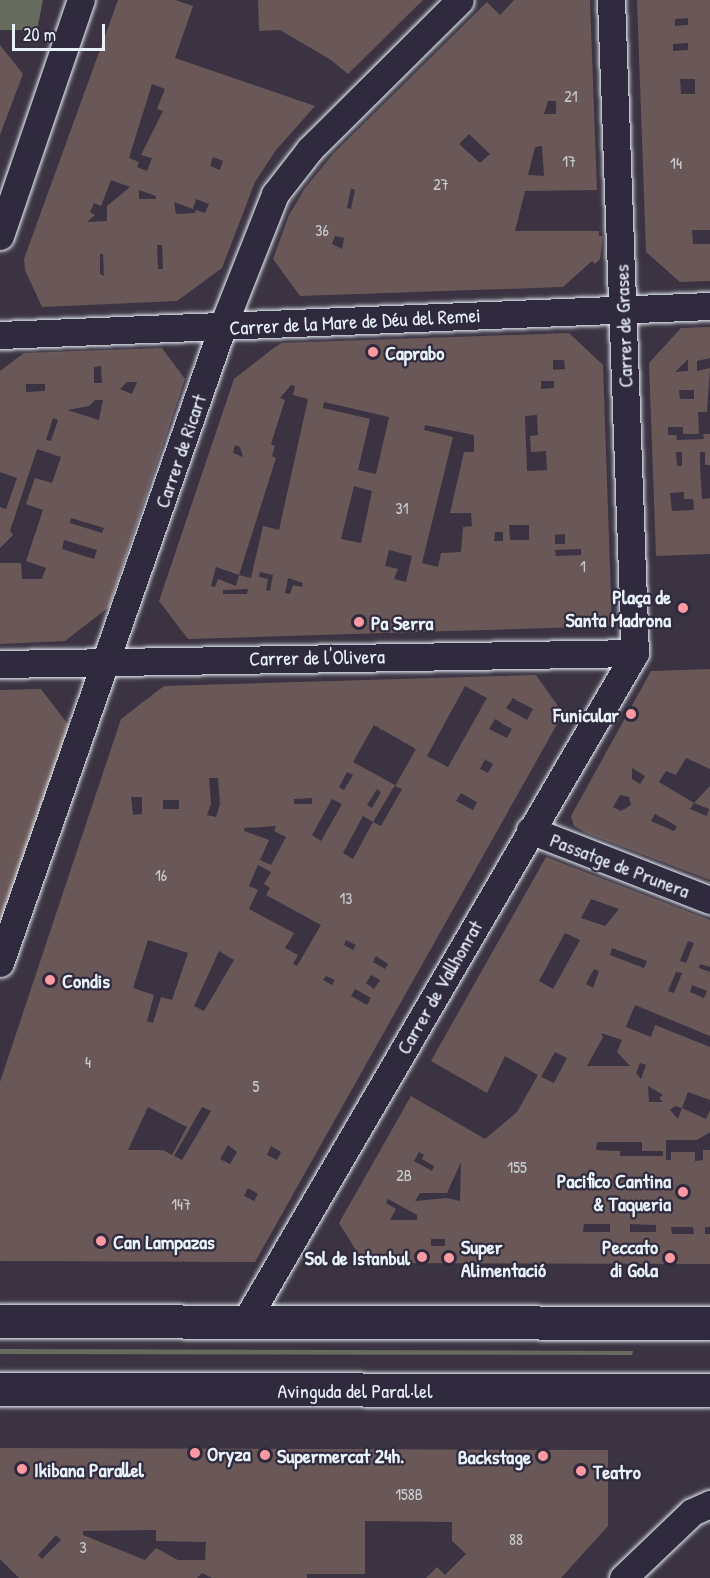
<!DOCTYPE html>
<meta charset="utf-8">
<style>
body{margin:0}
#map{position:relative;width:710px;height:1578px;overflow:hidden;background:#3b3342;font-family:"Patrick Hand",sans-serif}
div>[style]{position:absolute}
.green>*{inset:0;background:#676b5d}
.building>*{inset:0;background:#6a5858}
.roads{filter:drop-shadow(0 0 2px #e8f1f8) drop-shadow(0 0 2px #e8f1f8)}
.street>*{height:27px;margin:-13.5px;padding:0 13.5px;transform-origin:13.5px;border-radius:13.5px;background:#2f2a3d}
.secondary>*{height:33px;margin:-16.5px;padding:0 16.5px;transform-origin:16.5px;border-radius:16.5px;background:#2f2a3d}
.dots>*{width:16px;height:16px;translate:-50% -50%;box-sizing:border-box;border:3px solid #2f2a3d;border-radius:50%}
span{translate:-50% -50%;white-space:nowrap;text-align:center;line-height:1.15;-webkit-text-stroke:4.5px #2f2a3d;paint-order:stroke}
.number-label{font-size:16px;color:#c8cbd0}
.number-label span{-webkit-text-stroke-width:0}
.street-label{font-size:20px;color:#e8f1f8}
.poi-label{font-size:20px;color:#e8f1f8;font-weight:700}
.left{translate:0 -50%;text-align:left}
.right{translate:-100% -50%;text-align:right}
.scale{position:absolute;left:12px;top:24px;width:93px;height:27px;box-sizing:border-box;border:3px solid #e8f1f8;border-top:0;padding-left:8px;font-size:18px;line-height:21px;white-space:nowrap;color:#e8f1f8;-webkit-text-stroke:4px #2f2a3d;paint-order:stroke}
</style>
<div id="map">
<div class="green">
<i style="clip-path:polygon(0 0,43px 0,37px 30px,0 30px)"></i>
<i style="clip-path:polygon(0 1349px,633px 1351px,632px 1355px,0 1354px)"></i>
</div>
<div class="building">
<i style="clip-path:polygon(evenodd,118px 0,175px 0,193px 6px,175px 58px,315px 106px,276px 150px,255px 182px,222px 268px,177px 301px,42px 307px,25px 270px,24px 259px,118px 0,152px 84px,165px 89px,157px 109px,163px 111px,141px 155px,152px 158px,147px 171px,137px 167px,139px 162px,129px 158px,152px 84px,118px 0,213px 157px,223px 161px,220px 170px,210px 166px,213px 157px,118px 0,111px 180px,130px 187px,107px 206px,107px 221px,87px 222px,95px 215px,90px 212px,94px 203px,101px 206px,111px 180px,118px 0,139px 190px,156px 196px,156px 199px,139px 199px,139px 190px,118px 0,196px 199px,209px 204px,205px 213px,196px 210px,195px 213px,176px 214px,174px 202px,193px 209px,196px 199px,118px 0,157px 245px,162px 245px,163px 269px,158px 269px,157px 245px,118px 0,100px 254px,103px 254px,104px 276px,100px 274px,100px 254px)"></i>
<i style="clip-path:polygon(258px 0,423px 0,348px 74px,331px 60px,280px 30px,259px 31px)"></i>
<i style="clip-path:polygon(evenodd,514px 0,590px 0,597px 190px,525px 191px,515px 231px,599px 231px,599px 236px,603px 236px,600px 259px,595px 264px,592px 261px,563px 287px,300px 296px,273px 259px,289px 215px,305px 188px,333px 154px,487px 2px,500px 15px,514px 0,548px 101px,556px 101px,556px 114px,544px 114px,548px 101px,514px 0,469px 134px,490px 154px,480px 163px,459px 144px,469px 134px,514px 0,542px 146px,544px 176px,528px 175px,535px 147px,542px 146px,514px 0,351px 188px,355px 190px,351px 209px,347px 208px,351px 188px,514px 0,335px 236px,344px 238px,342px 249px,332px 244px,335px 236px)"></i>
<i style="clip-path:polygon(evenodd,637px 0,710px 0,710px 230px,692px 230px,693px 244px,710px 244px,710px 281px,680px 282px,646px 252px,637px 0,688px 18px,688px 25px,675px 26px,675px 19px,688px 18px,637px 0,688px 43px,688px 50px,673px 51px,673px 44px,688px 43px,637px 0,680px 79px,695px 79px,695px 94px,681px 94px,680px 79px)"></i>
<i style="clip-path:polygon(0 45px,23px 74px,0 135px)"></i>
<i style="clip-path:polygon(evenodd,710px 327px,710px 358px,697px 361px,697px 371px,710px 368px,707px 412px,698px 412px,699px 434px,683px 434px,683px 427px,668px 427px,668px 435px,676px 435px,677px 440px,704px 439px,703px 434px,710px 434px,710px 465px,705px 465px,705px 452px,700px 452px,700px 465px,702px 499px,710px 498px,710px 554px,656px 556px,649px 363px,681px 328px,710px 327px,688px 359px,688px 371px,675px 372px,688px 359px,710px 327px,679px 390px,694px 390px,694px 399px,680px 399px,679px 390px,710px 327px,676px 452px,682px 452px,682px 466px,677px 466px,676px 452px,710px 327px,684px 492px,684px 499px,693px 499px,694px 510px,672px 511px,670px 493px,684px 492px)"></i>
<i style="clip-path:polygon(evenodd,569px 333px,603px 365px,612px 626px,188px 639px,159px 601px,234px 379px,275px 347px,282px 343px,569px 333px,553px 360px,564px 360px,565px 369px,553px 370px,553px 360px,569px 333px,541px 381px,554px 381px,554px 388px,541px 389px,541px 381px,569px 333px,291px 385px,295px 386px,293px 395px,308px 399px,279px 530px,263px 526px,251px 578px,239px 575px,276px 458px,272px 456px,275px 446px,271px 444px,285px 400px,280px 398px,291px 385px,569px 333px,324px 402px,389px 417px,376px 474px,358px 470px,370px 419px,323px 408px,324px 402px,569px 333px,537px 415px,538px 435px,530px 436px,531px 452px,546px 451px,547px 470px,527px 471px,525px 416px,537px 415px,569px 333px,425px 425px,474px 435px,474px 452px,464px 452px,450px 513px,471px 513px,472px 526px,463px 527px,461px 552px,441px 553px,438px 567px,422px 563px,453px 437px,424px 430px,425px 425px,569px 333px,235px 445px,240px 447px,243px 457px,233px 453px,235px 445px,569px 333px,354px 486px,372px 491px,361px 543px,341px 539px,354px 486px,569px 333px,509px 525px,529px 525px,529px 540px,510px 540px,509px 525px,569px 333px,495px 532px,503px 532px,503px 541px,494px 541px,495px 532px,569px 333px,565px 534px,565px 544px,555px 544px,555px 535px,565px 534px,569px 333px,581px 549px,581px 555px,556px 556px,555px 550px,581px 549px,569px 333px,389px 550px,412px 556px,406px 582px,394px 579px,398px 569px,385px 566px,389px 550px,569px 333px,216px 567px,239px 575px,236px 586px,218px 579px,215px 587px,211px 586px,216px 567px,569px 333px,260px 572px,273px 575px,270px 591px,266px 590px,268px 579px,259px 577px,260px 572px,569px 333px,288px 578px,303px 583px,302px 587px,293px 585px,290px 594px,285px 593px,288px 578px,569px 333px,248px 589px,247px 594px,223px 594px,223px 590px,248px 589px)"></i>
<i style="clip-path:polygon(evenodd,162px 348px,185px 379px,109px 607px,65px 641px,0 644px,0 563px,21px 563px,22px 579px,42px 579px,46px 568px,26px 561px,43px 510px,26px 504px,35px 478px,52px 483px,61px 457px,37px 449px,10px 531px,13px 535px,0 548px,0 507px,6px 509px,17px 478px,0 472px,0 371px,24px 353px,162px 348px,101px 366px,102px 383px,94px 383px,94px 367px,101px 366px,162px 348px,127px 382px,137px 382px,132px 394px,120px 389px,127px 382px,162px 348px,26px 384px,45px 384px,45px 391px,26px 392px,26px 384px,162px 348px,95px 400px,103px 400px,99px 420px,67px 410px,89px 406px,95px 400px,162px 348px,53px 418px,58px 420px,51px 441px,46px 440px,53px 418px,162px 348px,71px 518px,104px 528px,102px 533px,70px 523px,71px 518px,162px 348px,64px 540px,97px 550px,94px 559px,62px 549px,64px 540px)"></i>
<i style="clip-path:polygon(evenodd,710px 669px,710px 769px,686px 758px,676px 775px,666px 771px,659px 782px,694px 803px,690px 809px,707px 816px,709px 809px,694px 803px,710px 786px,710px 880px,586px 833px,574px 826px,571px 816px,651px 671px,710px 669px,632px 768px,645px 776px,640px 784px,632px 779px,632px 768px,710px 669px,620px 795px,629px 797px,631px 805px,621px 811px,613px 807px,620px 795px,710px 669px,655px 814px,670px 822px,677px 827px,674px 831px,651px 821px,655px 814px)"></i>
<i style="clip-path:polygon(evenodd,536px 675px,560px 709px,560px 719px,255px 1262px,0 1261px,0 1082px,121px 719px,164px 686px,536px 675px,465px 686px,487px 698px,448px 767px,427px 756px,465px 686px,536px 675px,513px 698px,533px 709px,527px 720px,506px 708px,513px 698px,536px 675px,495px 719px,512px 729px,507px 738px,489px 729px,495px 719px,536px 675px,374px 725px,416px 749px,395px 786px,402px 789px,381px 826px,373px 822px,353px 859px,343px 853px,363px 816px,373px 822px,395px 785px,353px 762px,374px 725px,536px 675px,485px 759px,493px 764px,488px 773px,480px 769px,485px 759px,536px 675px,347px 772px,353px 775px,344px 790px,339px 787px,347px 772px,536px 675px,209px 778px,218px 778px,220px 804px,216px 817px,207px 815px,211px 804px,209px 778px,536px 675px,377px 789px,381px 792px,372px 808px,367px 805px,377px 789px,536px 675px,461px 793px,477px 802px,473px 810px,456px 801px,461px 793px,536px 675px,131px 797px,142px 797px,142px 814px,133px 815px,131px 797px,536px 675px,312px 798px,312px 804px,294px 804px,294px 799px,312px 798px,536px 675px,332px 799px,342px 804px,321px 841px,312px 835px,332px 799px,536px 675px,179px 800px,179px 809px,163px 809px,163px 800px,179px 800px,536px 675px,276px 826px,274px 831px,286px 837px,271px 865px,260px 860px,269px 840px,244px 831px,244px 828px,276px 826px,536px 675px,258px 865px,271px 872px,264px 884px,270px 888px,266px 895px,321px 925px,297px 966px,293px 964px,298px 955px,285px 948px,294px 933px,249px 909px,258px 890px,249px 886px,258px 865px,536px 675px,148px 940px,188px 953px,172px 1000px,161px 997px,153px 1023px,147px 1021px,154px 995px,133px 988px,148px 940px,536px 675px,346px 940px,356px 945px,353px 950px,344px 945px,346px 940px,536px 675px,219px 951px,234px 960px,204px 1011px,194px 1006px,219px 951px,536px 675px,376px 956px,388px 964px,385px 969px,373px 962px,376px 956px,536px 675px,371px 975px,380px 980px,374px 989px,366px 983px,371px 975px,536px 675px,326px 976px,335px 980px,332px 985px,323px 980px,326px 976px,536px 675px,355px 989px,371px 998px,367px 1005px,351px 996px,355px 989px,536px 675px,148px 1107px,187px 1127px,172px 1155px,163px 1150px,128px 1150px,148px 1107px,536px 675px,202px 1107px,211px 1111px,182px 1160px,174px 1156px,202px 1107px,536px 675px,228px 1145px,237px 1152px,230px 1164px,220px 1159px,228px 1145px,536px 675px,271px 1146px,281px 1152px,277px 1160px,267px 1155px,271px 1146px,536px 675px,248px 1188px,258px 1194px,254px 1201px,244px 1196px,248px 1188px)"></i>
<i style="clip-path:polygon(41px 689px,70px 727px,0 934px,0 690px)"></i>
<i style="clip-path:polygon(evenodd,546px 857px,710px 920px,710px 967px,700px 964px,699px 968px,710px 972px,710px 1036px,635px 1005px,626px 1027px,651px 1037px,655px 1025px,710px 1047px,710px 1100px,688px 1092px,682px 1108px,706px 1119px,710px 1110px,710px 1132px,697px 1140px,666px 1140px,666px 1160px,671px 1160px,671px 1152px,695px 1152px,695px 1161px,703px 1160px,703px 1150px,710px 1150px,710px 1227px,705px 1227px,705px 1234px,710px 1234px,710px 1264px,364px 1263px,339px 1223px,411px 1096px,485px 1139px,517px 1112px,538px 1075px,505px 1056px,487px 1093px,431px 1061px,546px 857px,591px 899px,619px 909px,605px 926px,581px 918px,591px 899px,546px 857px,565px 933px,580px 940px,553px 989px,539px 981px,565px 933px,546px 857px,688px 941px,694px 943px,686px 963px,680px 961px,688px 941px,546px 857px,612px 948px,647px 961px,644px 968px,610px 955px,612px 948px,546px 857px,594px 969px,599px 971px,593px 988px,586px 984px,594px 969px,546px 857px,676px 972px,682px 973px,674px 993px,668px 991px,676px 972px,546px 857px,692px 985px,707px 991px,704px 998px,690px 992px,692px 985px,546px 857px,601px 1033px,622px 1040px,617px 1052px,630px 1066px,587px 1066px,603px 1037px,601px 1033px,546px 857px,555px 1052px,567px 1058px,554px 1083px,541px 1077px,555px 1052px,546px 857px,640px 1063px,646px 1065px,641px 1079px,636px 1073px,640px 1063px,546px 857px,648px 1086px,663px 1095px,659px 1098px,663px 1102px,649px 1102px,648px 1086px,546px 857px,675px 1106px,682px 1108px,678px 1119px,670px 1110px,675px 1106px,546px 857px,597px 1142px,642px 1142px,642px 1151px,663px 1151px,663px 1156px,620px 1156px,620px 1151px,596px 1150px,597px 1142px,546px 857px,419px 1152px,424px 1155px,422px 1159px,434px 1166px,432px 1171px,414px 1161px,419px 1152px,546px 857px,461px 1162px,460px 1201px,447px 1198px,415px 1201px,420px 1193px,447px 1193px,461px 1162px,546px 857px,388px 1199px,417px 1215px,417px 1220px,390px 1220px,396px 1209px,386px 1203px,388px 1199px,546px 857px,584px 1224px,610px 1224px,610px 1232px,583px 1232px,584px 1224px,546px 857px,630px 1224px,656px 1225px,656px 1232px,630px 1232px,630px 1224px,546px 857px,671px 1227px,693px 1227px,694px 1234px,672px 1234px,671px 1227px,546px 857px,431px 1239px,445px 1239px,445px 1246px,431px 1246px,431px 1239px)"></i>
<i style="clip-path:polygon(evenodd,0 1448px,608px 1450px,608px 1526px,561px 1578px,426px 1578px,437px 1567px,445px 1575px,466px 1554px,452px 1541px,452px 1522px,365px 1521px,365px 1574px,307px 1574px,307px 1578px,212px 1578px,202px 1573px,197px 1578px,19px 1578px,0 1559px,0 1448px,156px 1530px,156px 1541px,206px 1542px,205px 1560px,178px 1560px,156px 1548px,145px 1560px,83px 1535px,83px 1531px,156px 1530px,0 1448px,56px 1535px,61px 1540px,42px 1559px,38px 1555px,56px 1535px)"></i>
</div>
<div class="roads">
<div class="street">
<i style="left:611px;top:0;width:653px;rotate:87.9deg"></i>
<i style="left:0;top:236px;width:250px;rotate:-71.1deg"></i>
<i style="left:0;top:335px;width:711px;rotate:-2.34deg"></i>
<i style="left:0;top:664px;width:635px;rotate:-0.99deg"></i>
<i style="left:530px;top:830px;width:193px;rotate:21.3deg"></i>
<i style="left:0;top:963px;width:673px;rotate:-70.73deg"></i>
<i style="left:222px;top:328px;width:144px;rotate:-68.4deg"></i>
<i style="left:275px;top:194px;width:57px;rotate:-52.1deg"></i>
<i style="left:310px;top:149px;width:211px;rotate:-44.8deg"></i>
<i style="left:245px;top:1322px;width:774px;rotate:-59.76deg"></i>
<i style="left:623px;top:1578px;width:95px;rotate:-43.7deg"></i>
<i style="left:692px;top:1512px;width:20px;rotate:-24deg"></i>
</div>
<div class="secondary">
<i style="left:0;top:1321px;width:710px;rotate:0.16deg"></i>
<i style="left:0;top:1389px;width:710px;rotate:0.08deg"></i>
</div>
</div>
<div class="dots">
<i style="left:373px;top:352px;background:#ff9aa2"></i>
<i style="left:683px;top:608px;background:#ff9aa2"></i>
<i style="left:359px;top:622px;background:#ff9aa2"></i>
<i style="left:631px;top:714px;background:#ff9aa2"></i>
<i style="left:50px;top:980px;background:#ff9aa2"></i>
<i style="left:683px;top:1192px;background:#ff9aa2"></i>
<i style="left:101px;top:1241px;background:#ff9aa2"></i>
<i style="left:422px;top:1257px;background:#ff9aa2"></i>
<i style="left:449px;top:1258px;background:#ff9aa2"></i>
<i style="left:670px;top:1258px;background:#ff9aa2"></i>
<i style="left:195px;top:1453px;background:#ff9aa2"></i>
<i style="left:265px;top:1455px;background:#ff9aa2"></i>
<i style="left:543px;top:1456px;background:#ff9aa2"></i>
<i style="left:22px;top:1469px;background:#ff9aa2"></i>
<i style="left:581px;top:1471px;background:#ff9aa2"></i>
</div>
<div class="number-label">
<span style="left:571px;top:96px">21</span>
<span style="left:569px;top:161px">17</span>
<span style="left:676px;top:163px">14</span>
<span style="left:441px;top:184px">27</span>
<span style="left:322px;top:230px">36</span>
<span style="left:402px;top:508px">31</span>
<span style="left:583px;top:566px">1</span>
<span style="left:161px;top:875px">16</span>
<span style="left:346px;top:898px">13</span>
<span style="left:88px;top:1062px">4</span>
<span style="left:256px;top:1086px">5</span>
<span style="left:517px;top:1167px">155</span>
<span style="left:404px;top:1175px">2B</span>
<span style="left:181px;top:1204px">147</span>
<span style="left:409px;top:1494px">158B</span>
<span style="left:516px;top:1539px">88</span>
<span style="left:83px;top:1547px">3</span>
</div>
<div class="street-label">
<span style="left:355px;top:321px;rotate:-3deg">Carrer de la Mare de Déu del Remei</span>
<span style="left:623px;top:326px;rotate:-92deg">Carrer de Grases</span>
<span style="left:180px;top:451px;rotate:-71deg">Carrer de Ricart</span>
<span style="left:317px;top:657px;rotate:-1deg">Carrer de l'Olivera</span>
<span style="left:620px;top:865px;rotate:21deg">Passatge de Prunera</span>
<span style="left:439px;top:987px;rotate:-60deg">Carrer de Vallhonrat</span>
<span style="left:355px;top:1390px">Avinguda del Paral·lel</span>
</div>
<div class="poi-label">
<span class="left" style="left:385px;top:352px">Caprabo</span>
<span class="right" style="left:671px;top:608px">Plaça de<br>Santa Madrona</span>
<span class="left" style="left:371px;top:622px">Pa Serra</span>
<span class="right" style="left:619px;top:714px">Funicular</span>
<span class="left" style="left:62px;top:980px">Condis</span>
<span class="right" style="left:671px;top:1192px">Pacifico Cantina<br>&amp; Taqueria</span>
<span class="left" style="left:113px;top:1241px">Can Lampazas</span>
<span class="left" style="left:461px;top:1258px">Super<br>Alimentació</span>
<span class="right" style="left:658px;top:1258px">Peccato<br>di Gola</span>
<span class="right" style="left:410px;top:1257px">Sol de Istanbul</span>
<span class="left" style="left:207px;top:1453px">Oryza</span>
<span class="left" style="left:277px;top:1455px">Supermercat 24h.</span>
<span class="right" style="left:531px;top:1456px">Backstage</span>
<span class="left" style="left:34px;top:1469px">Ikibana Parallel</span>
<span class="left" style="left:593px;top:1471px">Teatro</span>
</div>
<div class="scale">20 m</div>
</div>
